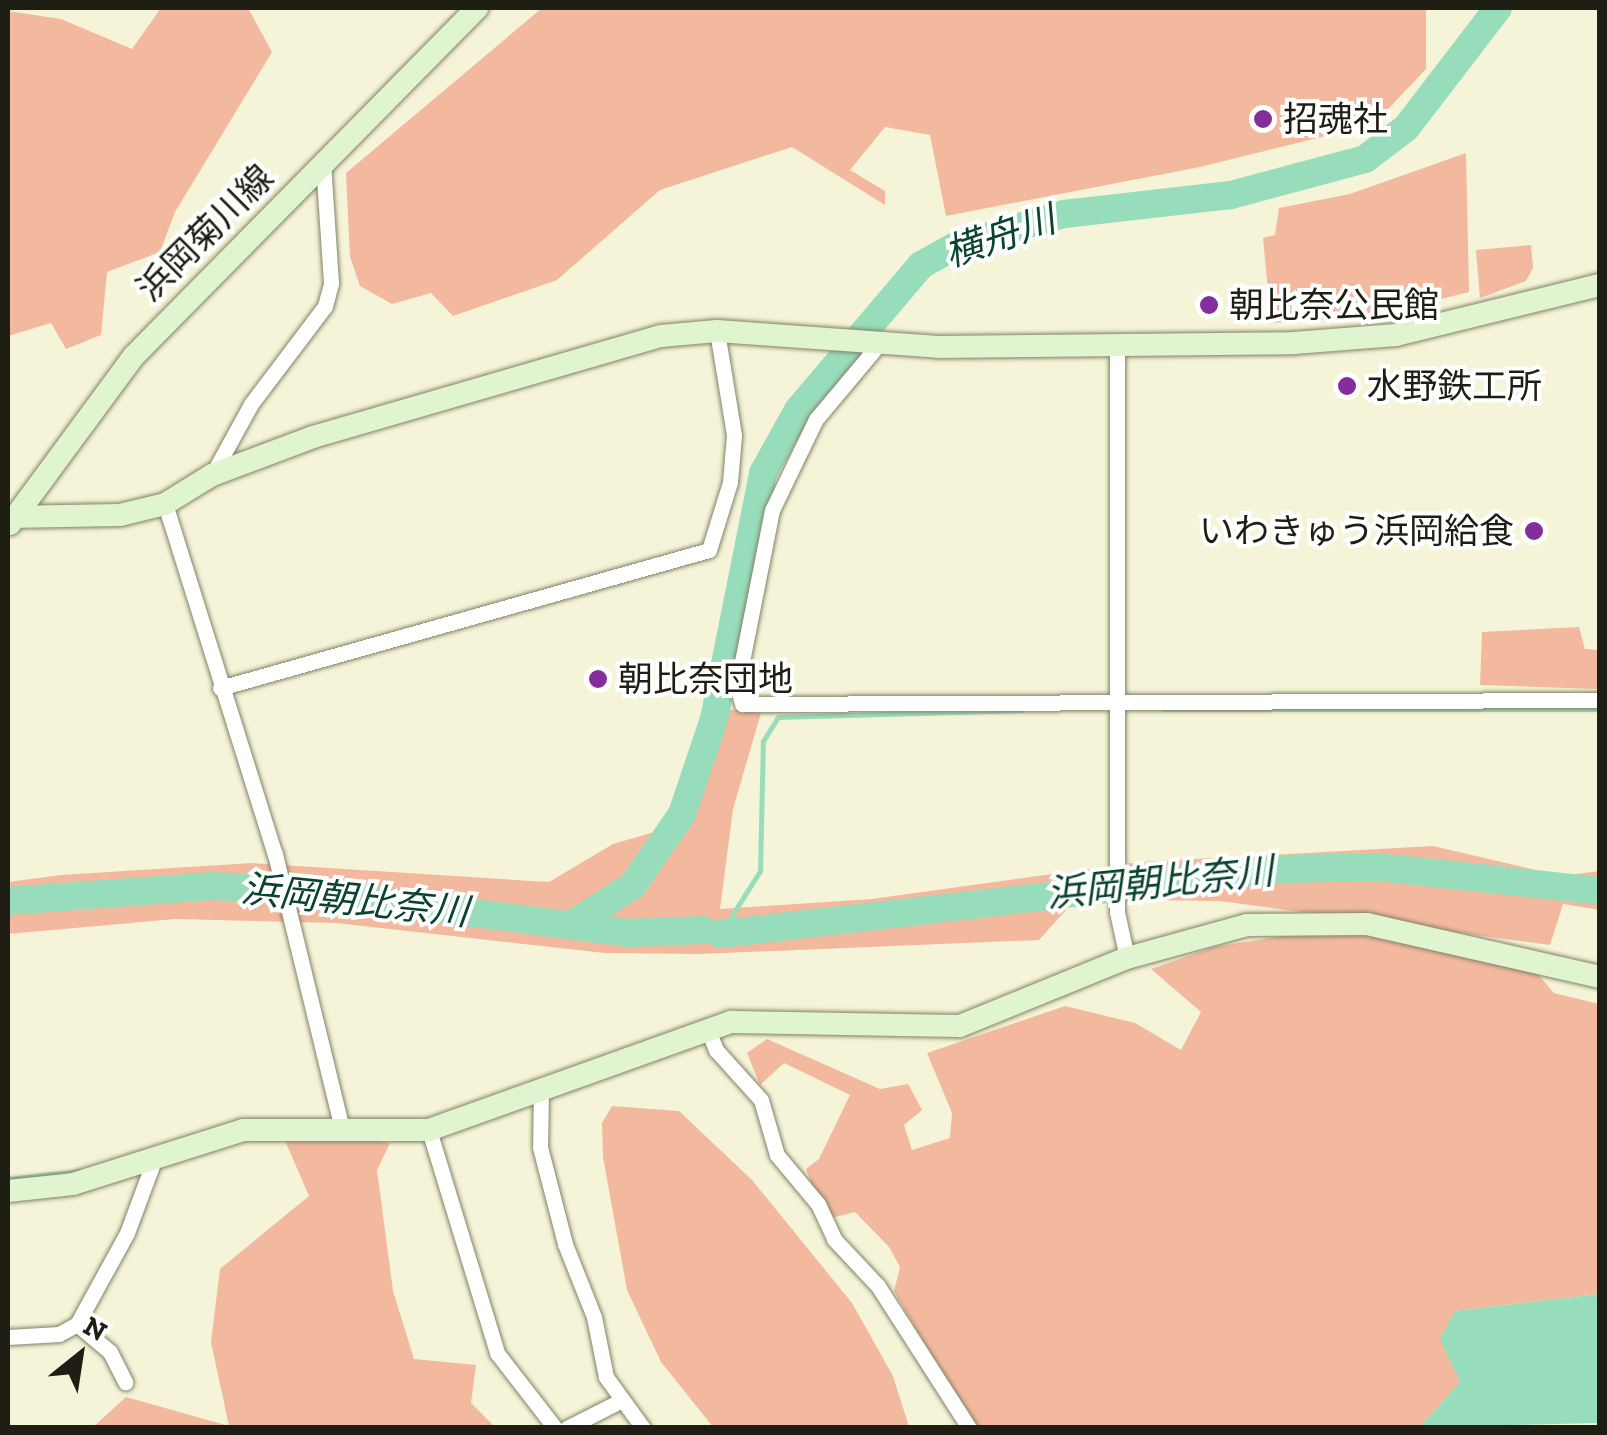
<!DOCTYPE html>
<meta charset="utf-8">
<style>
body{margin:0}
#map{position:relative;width:1607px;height:1435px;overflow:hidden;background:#f5f4d8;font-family:"Zilla Slab","Noto Sans JP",serif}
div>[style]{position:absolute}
.green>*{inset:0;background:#f3b99e}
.water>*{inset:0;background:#98ddbb}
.stream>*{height:5px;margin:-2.5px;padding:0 2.5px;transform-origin:2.5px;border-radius:2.5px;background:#98ddbb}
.river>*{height:28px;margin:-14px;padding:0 14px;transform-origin:14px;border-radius:14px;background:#98ddbb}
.roads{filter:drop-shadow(0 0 2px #838168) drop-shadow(0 0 2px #838168)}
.street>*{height:15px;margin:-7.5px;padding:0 7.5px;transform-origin:7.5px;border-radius:7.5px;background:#fff}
.secondary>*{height:22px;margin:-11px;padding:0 11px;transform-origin:11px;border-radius:11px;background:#e0f4d0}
.dots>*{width:28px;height:28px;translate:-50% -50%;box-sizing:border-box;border:5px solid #fff;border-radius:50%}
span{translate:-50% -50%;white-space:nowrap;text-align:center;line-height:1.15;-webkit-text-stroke:8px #fff;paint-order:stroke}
.poi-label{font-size:35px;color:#1e1e14}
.left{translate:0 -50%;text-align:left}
.right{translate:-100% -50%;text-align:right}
.street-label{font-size:35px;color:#1e1e14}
.water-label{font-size:38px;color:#0b442e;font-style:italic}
.frame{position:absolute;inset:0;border:10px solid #1e1e14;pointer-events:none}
.north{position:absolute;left:30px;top:1305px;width:100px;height:100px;-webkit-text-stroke:8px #fff;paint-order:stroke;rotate:30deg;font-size:28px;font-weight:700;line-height:40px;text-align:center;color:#1e1e14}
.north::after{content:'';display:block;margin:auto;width:35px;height:45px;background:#1e1e14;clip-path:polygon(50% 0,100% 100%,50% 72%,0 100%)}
</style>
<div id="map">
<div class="green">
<i style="clip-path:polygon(161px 8px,248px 8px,272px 52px,175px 212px,160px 252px,107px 272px,101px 335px,66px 349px,51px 323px,8px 336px,8px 11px,61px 19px,132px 49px)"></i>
<i style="clip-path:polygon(542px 8px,1426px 8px,1426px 69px,1374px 124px,1200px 167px,946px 216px,930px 135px,885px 127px,850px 170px,885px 191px,885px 205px,792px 147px,660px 190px,557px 280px,453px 316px,431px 293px,392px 304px,360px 286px,350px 257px,346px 173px)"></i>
<i style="clip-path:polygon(1466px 153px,1469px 292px,1373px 316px,1271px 323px,1263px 238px,1275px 235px,1279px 208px,1350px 194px)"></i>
<i style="clip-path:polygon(1531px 245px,1533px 268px,1526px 281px,1480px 298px,1476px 250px)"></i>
<i style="clip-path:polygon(1579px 627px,1585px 649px,1599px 650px,1599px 689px,1480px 685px,1482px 632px)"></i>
<i style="clip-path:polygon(724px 709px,761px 713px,733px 809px,720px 909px,872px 899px,1140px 862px,1433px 846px,1561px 876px,1599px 871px,1600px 910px,1563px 904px,1550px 945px,1220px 901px,1076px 899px,1039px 940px,700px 954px,605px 953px,336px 923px,175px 919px,8px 934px,8px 882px,61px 875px,252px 863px,549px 882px,613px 844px,668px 828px)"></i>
<i style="clip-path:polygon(1320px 930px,1522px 956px,1554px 993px,1599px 1004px,1599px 1294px,1455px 1311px,1460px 1382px,1420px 1427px,973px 1427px,894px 1291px,900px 1267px,889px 1247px,855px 1212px,831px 1218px,811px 1183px,806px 1169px,819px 1159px,850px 1095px,784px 1063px,760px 1085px,747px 1053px,767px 1039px,880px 1089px,908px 1084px,922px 1110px,904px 1125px,912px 1150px,950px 1138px,952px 1113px,927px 1053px,1065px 1006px,1135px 1023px,1181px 1050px,1201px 1012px,1151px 969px,1214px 947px)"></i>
<i style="clip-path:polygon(612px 1106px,679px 1111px,752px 1180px,852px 1303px,893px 1376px,909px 1427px,713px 1427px,661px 1362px,627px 1290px,603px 1157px,602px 1123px)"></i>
<i style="clip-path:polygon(337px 1135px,390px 1143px,377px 1170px,393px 1291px,414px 1359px,476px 1365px,471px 1403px,495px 1427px,92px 1428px,126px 1397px,229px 1426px,211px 1342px,220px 1269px,309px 1196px,283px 1136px)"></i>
</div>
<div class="water">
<i style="clip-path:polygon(1599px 1294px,1599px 1423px,1420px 1427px,1460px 1382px,1440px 1339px,1455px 1311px)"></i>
</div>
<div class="stream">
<i style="left:1163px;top:709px;width:437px"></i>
<i style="left:703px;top:930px;width:17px;rotate:13deg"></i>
<i style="left:720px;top:934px;width:75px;rotate:-57.6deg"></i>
<i style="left:760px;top:871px;width:130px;rotate:-88.7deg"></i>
<i style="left:763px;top:741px;width:28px;rotate:-58deg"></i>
<i style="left:778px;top:717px;width:244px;rotate:-1.6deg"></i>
<i style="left:8px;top:1179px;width:72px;rotate:-6.3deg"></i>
</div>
<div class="river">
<i style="left:8px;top:901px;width:203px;rotate:-4.2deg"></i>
<i style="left:210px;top:886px;width:84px;rotate:2.7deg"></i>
<i style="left:294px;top:890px;width:337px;rotate:7.3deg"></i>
<i style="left:628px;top:933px;width:75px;rotate:-2.3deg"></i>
<i style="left:569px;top:926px;width:75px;rotate:-32.4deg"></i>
<i style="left:632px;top:886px;width:88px;rotate:-55.2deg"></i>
<i style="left:682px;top:814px;width:100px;rotate:-71.4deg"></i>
<i style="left:714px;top:719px;width:251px;rotate:-78.7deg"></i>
<i style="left:763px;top:473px;width:72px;rotate:-60.9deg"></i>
<i style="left:798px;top:410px;width:190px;rotate:-49.7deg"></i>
<i style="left:921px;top:265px;width:43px;rotate:-28.9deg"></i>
<i style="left:959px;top:244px;width:109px;rotate:-15.9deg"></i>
<i style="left:1064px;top:214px;width:168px;rotate:-6.5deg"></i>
<i style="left:1231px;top:195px;width:139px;rotate:-15deg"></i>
<i style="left:1365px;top:159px;width:51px;rotate:-37.1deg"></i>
<i style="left:1406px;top:128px;width:151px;rotate:-52.5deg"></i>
<i style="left:720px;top:934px;width:566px;rotate:-6.6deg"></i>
<i style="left:1282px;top:869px;width:95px;rotate:-1.2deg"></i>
<i style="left:1377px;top:867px;width:224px;rotate:6.1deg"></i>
</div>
<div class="roads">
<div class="street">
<i style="left:879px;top:344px;width:98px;rotate:130deg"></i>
<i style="left:816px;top:419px;width:101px;rotate:115.8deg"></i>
<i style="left:772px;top:510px;width:179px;rotate:101.2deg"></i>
<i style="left:737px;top:686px;width:19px;rotate:74deg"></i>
<i style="left:742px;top:704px;width:858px;rotate:-0.27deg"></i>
<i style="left:1117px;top:344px;width:568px;rotate:90deg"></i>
<i style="left:1117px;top:912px;width:47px;rotate:77.7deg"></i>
<i style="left:212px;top:475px;width:81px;rotate:-61.2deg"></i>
<i style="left:251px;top:404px;width:123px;rotate:-52.9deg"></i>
<i style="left:325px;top:306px;width:24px;rotate:-75deg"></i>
<i style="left:331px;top:283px;width:119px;rotate:-93.8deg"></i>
<i style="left:165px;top:504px;width:367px;rotate:72.6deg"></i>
<i style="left:275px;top:854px;width:282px;rotate:76.3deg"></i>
<i style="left:220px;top:688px;width:508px;rotate:-15.76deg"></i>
<i style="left:709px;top:550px;width:71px;rotate:-72.8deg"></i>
<i style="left:730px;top:482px;width:47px;rotate:-85.1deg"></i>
<i style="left:734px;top:435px;width:105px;rotate:-99.3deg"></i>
<i style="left:708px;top:1030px;width:22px;rotate:68deg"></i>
<i style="left:716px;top:1050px;width:67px;rotate:48deg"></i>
<i style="left:761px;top:1100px;width:57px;rotate:73.8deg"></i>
<i style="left:777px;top:1155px;width:64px;rotate:50.1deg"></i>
<i style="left:818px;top:1204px;width:38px;rotate:65deg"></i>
<i style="left:834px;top:1239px;width:64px;rotate:46.9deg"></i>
<i style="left:878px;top:1286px;width:169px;rotate:57.3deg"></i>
<i style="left:541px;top:1092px;width:55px;rotate:91deg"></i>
<i style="left:540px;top:1147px;width:100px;rotate:75.5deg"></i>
<i style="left:565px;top:1244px;width:79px;rotate:68.3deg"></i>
<i style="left:594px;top:1317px;width:61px;rotate:78.7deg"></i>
<i style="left:606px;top:1377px;width:63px;rotate:54deg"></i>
<i style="left:429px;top:1130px;width:233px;rotate:73deg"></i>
<i style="left:497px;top:1353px;width:95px;rotate:52.3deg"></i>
<i style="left:77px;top:1324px;width:43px;rotate:40.3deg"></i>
<i style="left:110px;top:1352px;width:34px;rotate:63deg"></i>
<i style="left:8px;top:1337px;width:51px;rotate:-3.4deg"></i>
<i style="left:59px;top:1334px;width:21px;rotate:-29deg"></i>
<i style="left:77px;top:1324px;width:104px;rotate:-61.2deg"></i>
<i style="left:127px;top:1233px;width:75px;rotate:-69.6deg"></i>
<i style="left:567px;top:1428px;width:62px;rotate:-27deg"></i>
</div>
<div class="secondary">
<i style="left:8px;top:517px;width:112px;rotate:-1deg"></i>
<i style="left:120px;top:515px;width:46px;rotate:-13.7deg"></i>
<i style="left:165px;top:504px;width:55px;rotate:-31.7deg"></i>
<i style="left:212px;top:475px;width:108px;rotate:-20.6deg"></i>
<i style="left:313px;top:437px;width:362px;rotate:-16.2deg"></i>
<i style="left:661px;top:336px;width:56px;rotate:-5.1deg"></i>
<i style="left:717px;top:331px;width:222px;rotate:4.1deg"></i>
<i style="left:938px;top:347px;width:356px;rotate:-0.6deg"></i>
<i style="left:1294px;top:343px;width:102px;rotate:-4.5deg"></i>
<i style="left:1396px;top:335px;width:210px;rotate:-13.8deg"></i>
<i style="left:10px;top:524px;width:209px;rotate:-53.6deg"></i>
<i style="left:134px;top:356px;width:489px;rotate:-45.4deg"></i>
<i style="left:8px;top:1191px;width:65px;rotate:-6.1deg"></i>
<i style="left:73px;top:1184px;width:178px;rotate:-17.6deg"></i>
<i style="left:243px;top:1130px;width:186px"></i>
<i style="left:429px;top:1130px;width:321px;rotate:-19.7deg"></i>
<i style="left:731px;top:1022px;width:229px;rotate:1deg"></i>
<i style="left:960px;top:1026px;width:180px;rotate:-22.2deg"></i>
<i style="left:1127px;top:958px;width:124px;rotate:-15.4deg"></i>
<i style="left:1247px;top:925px;width:120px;rotate:-0.5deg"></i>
<i style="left:1367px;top:924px;width:239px;rotate:12.8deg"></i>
</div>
</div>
<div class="dots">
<i style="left:1263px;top:119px;background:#832e9c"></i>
<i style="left:1209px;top:305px;background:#832e9c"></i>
<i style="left:1347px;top:386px;background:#832e9c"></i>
<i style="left:1534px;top:531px;background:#832e9c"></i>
<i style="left:598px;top:679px;background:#832e9c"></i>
</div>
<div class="poi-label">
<span class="left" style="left:1283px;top:119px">招魂社</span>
<span class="left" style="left:1229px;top:305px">朝比奈公民館</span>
<span class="left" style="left:1367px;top:386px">水野鉄工所</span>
<span class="right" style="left:1514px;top:531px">いわきゅう浜岡給食</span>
<span class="left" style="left:618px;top:679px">朝比奈団地</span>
</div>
<div class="street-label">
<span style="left:205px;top:233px;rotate:-45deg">浜岡菊川線</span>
</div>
<div class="water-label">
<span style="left:1000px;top:237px;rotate:-19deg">横舟川</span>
<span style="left:1160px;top:883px;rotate:-6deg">浜岡朝比奈川</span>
<span style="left:355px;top:901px;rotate:6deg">浜岡朝比奈川</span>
</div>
<div class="frame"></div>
<div class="north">N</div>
</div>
